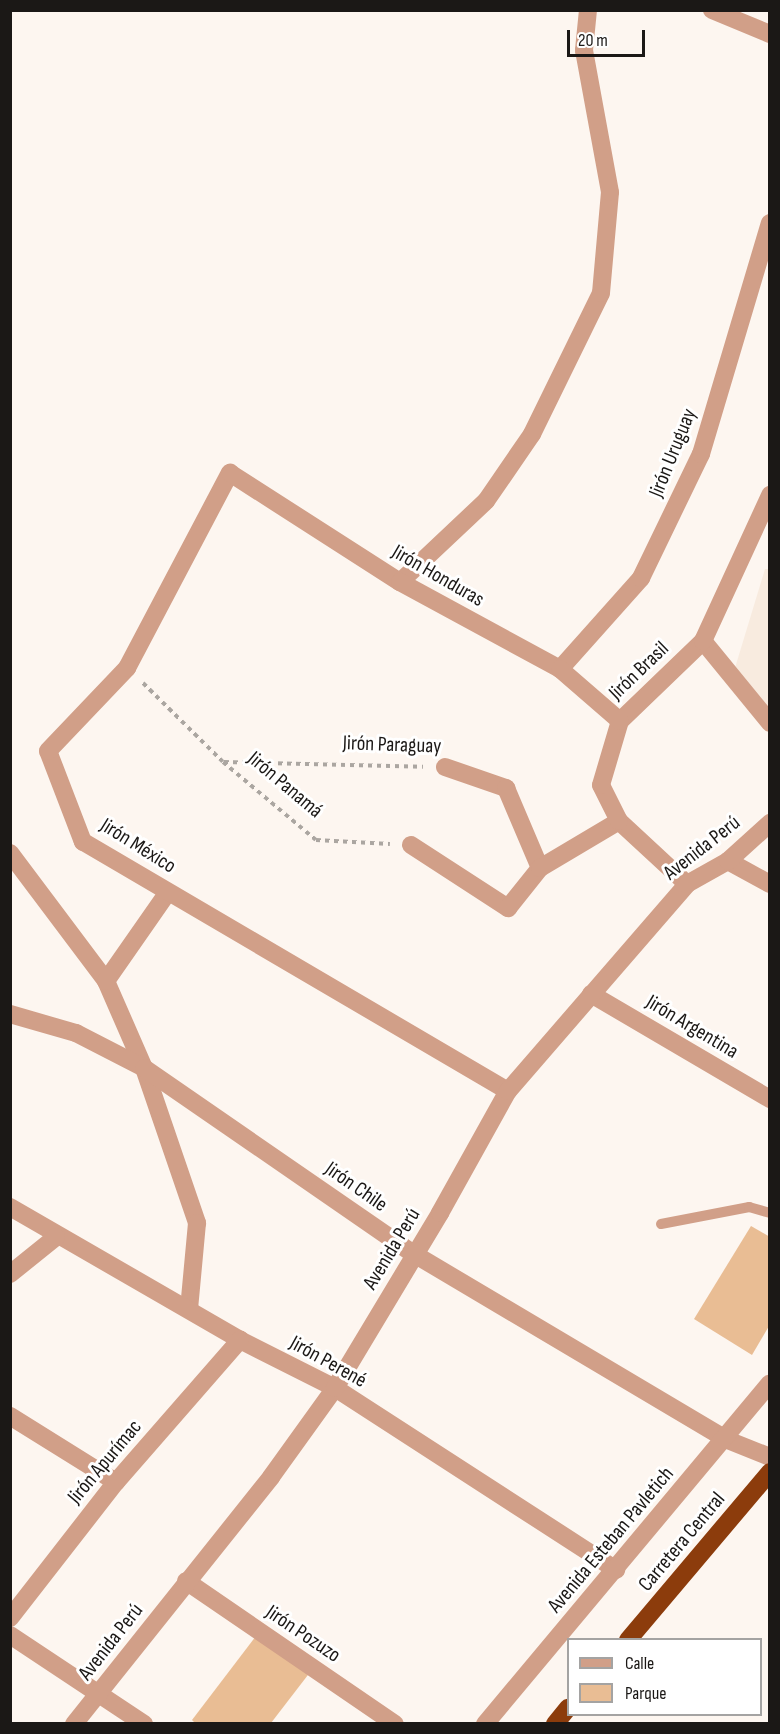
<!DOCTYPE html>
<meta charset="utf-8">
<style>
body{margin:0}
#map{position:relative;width:780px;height:1734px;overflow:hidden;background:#fdf6f0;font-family:"Sofia Sans Condensed",sans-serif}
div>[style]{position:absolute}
.built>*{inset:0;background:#f8ebdf}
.green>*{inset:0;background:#e9bd94}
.path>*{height:4px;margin-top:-2px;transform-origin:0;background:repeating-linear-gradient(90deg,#aba6a1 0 4.5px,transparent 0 9px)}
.lane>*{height:10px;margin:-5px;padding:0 5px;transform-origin:5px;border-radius:5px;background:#d19f88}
.street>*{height:18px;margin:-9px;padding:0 9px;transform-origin:9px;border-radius:9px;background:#d19f88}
.highway>*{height:18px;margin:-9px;padding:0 9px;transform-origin:9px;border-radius:9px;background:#8c3c0c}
span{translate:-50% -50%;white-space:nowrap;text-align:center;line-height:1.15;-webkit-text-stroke:6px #fff;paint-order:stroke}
.street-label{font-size:21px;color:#1b1816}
.frame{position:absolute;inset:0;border:12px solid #1b1816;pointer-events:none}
.legend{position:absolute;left:567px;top:1638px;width:195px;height:78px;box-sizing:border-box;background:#fff;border:2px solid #a4a3a2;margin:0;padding:8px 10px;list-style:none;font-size:18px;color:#1b1816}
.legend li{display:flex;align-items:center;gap:12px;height:30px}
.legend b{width:30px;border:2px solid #a4a3a2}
.scale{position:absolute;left:567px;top:30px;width:78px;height:27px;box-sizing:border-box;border:3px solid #1b1816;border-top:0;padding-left:8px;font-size:18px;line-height:21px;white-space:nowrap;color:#1b1816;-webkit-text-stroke:4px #fff;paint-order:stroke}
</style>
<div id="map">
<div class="built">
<i style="clip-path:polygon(765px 569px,769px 569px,769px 721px,731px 681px)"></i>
</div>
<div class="green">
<i style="clip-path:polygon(751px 1226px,770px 1237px,769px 1326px,752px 1355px,694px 1319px)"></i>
<i style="clip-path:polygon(259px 1632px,311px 1671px,271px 1723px,196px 1724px,192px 1720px)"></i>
</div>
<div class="path">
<i style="left:143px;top:683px;width:112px;rotate:44.6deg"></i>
<i style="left:223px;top:762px;width:121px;rotate:40deg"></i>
<i style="left:316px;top:840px;width:74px;rotate:3.1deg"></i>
<i style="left:224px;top:762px;width:199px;rotate:1.4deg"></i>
</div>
<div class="lane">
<i style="left:661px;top:1224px;width:90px;rotate:-10.9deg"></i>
<i style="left:749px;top:1207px;width:22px;rotate:16deg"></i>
</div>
<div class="street">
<i style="left:712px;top:10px;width:63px;rotate:22.5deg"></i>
<i style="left:400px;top:582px;width:118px;rotate:-43.3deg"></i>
<i style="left:486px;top:501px;width:81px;rotate:-55.5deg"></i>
<i style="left:532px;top:434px;width:157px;rotate:-63.9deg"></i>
<i style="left:601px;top:293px;width:101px;rotate:-84.9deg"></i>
<i style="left:610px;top:192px;width:144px;rotate:-100.4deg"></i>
<i style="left:584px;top:50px;width:40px;rotate:-84.3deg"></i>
<i style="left:703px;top:641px;width:106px;rotate:50.7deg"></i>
<i style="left:560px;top:669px;width:122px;rotate:-48.3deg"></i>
<i style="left:641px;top:578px;width:138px;rotate:-64.2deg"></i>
<i style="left:701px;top:454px;width:241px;rotate:-73.4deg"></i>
<i style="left:445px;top:767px;width:65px;rotate:19deg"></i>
<i style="left:506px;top:788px;width:87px;rotate:67deg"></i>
<i style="left:411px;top:845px;width:116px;rotate:33deg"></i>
<i style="left:508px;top:908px;width:51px;rotate:-51.3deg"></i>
<i style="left:540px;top:868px;width:92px;rotate:-30.7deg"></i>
<i style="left:10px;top:853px;width:160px;rotate:53.1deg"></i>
<i style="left:106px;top:981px;width:95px;rotate:66.4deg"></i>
<i style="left:144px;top:1068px;width:164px;rotate:71.1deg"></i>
<i style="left:197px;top:1223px;width:86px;rotate:95.3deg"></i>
<i style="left:728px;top:861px;width:48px;rotate:28.7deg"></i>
<i style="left:687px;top:884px;width:93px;rotate:-137.2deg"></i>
<i style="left:619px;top:821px;width:40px;rotate:-116.6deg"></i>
<i style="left:601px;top:785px;width:67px;rotate:-73.5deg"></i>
<i style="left:620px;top:721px;width:115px;rotate:-43.9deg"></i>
<i style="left:703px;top:641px;width:161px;rotate:-65.3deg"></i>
<i style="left:106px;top:981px;width:108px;rotate:-55.1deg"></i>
<i style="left:591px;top:994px;width:208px;rotate:30.4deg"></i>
<i style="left:10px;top:1014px;width:69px;rotate:16.1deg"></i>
<i style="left:76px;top:1033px;width:76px;rotate:27.2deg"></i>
<i style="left:144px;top:1068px;width:328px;rotate:34.6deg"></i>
<i style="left:414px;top:1254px;width:362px;rotate:30.7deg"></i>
<i style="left:725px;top:1439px;width:48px;rotate:21.8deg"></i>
<i style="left:508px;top:1091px;width:493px;rotate:-149.6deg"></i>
<i style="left:83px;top:842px;width:97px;rotate:-111deg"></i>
<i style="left:48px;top:751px;width:115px;rotate:-46.4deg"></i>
<i style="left:127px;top:668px;width:221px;rotate:-62.2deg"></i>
<i style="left:230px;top:473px;width:202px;rotate:32.7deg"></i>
<i style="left:400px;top:582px;width:182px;rotate:28.5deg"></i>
<i style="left:560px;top:669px;width:79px;rotate:40.9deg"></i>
<i style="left:10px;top:1207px;width:266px;rotate:30deg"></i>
<i style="left:240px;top:1340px;width:106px;rotate:26.8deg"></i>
<i style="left:335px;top:1388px;width:335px;rotate:32.9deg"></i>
<i style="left:10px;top:1274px;width:59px;rotate:-38.8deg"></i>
<i style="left:10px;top:1416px;width:125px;rotate:31.9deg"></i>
<i style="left:186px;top:1581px;width:253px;rotate:34.4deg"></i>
<i style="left:10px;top:1618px;width:172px;rotate:-52.1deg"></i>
<i style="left:116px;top:1482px;width:189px;rotate:-48.9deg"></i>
<i style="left:10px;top:1635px;width:161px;rotate:33.6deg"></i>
<i style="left:74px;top:1724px;width:316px;rotate:-51.4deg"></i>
<i style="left:271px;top:1477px;width:110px;rotate:-54.3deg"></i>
<i style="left:335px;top:1388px;width:204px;rotate:-59deg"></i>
<i style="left:440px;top:1213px;width:140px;rotate:-60.9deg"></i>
<i style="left:508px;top:1091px;width:274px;rotate:-49.1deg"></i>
<i style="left:687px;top:884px;width:47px;rotate:-29.3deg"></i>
<i style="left:728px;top:861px;width:57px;rotate:-42.1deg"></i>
<i style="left:485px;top:1724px;width:444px;rotate:-50.1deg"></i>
</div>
<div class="highway">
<i style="left:628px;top:1640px;width:220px;rotate:-49.8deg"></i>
<i style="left:555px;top:1724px;width:21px;rotate:-51deg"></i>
</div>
<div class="street-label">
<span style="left:673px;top:453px;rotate:-68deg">Jirón Uruguay</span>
<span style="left:438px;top:576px;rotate:30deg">Jirón Honduras</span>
<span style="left:639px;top:671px;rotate:-44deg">Jirón Brasil</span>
<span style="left:392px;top:745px;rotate:2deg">Jirón Paraguay</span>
<span style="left:285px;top:785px;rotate:40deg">Jirón Panamá</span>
<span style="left:138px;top:846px;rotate:32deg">Jirón México</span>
<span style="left:702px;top:848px;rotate:-38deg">Avenida Perú</span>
<span style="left:692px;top:1027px;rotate:31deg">Jirón Argentina</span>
<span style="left:356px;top:1187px;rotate:35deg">Jirón Chile</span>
<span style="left:392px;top:1249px;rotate:-59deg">Avenida Perú</span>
<span style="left:328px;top:1362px;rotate:29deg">Jirón Perené</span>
<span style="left:105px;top:1462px;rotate:-50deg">Jirón Apurímac</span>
<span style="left:611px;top:1540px;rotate:-50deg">Avenida Esteban Pavletich</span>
<span style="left:682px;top:1542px;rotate:-50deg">Carretera Central</span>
<span style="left:303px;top:1634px;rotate:34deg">Jirón Pozuzo</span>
<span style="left:111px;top:1642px;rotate:-52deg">Avenida Perú</span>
</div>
<div class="frame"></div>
<ul class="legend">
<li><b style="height:8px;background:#d19f88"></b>Calle</li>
<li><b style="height:16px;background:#e9bd94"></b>Parque</li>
</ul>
<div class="scale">20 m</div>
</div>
